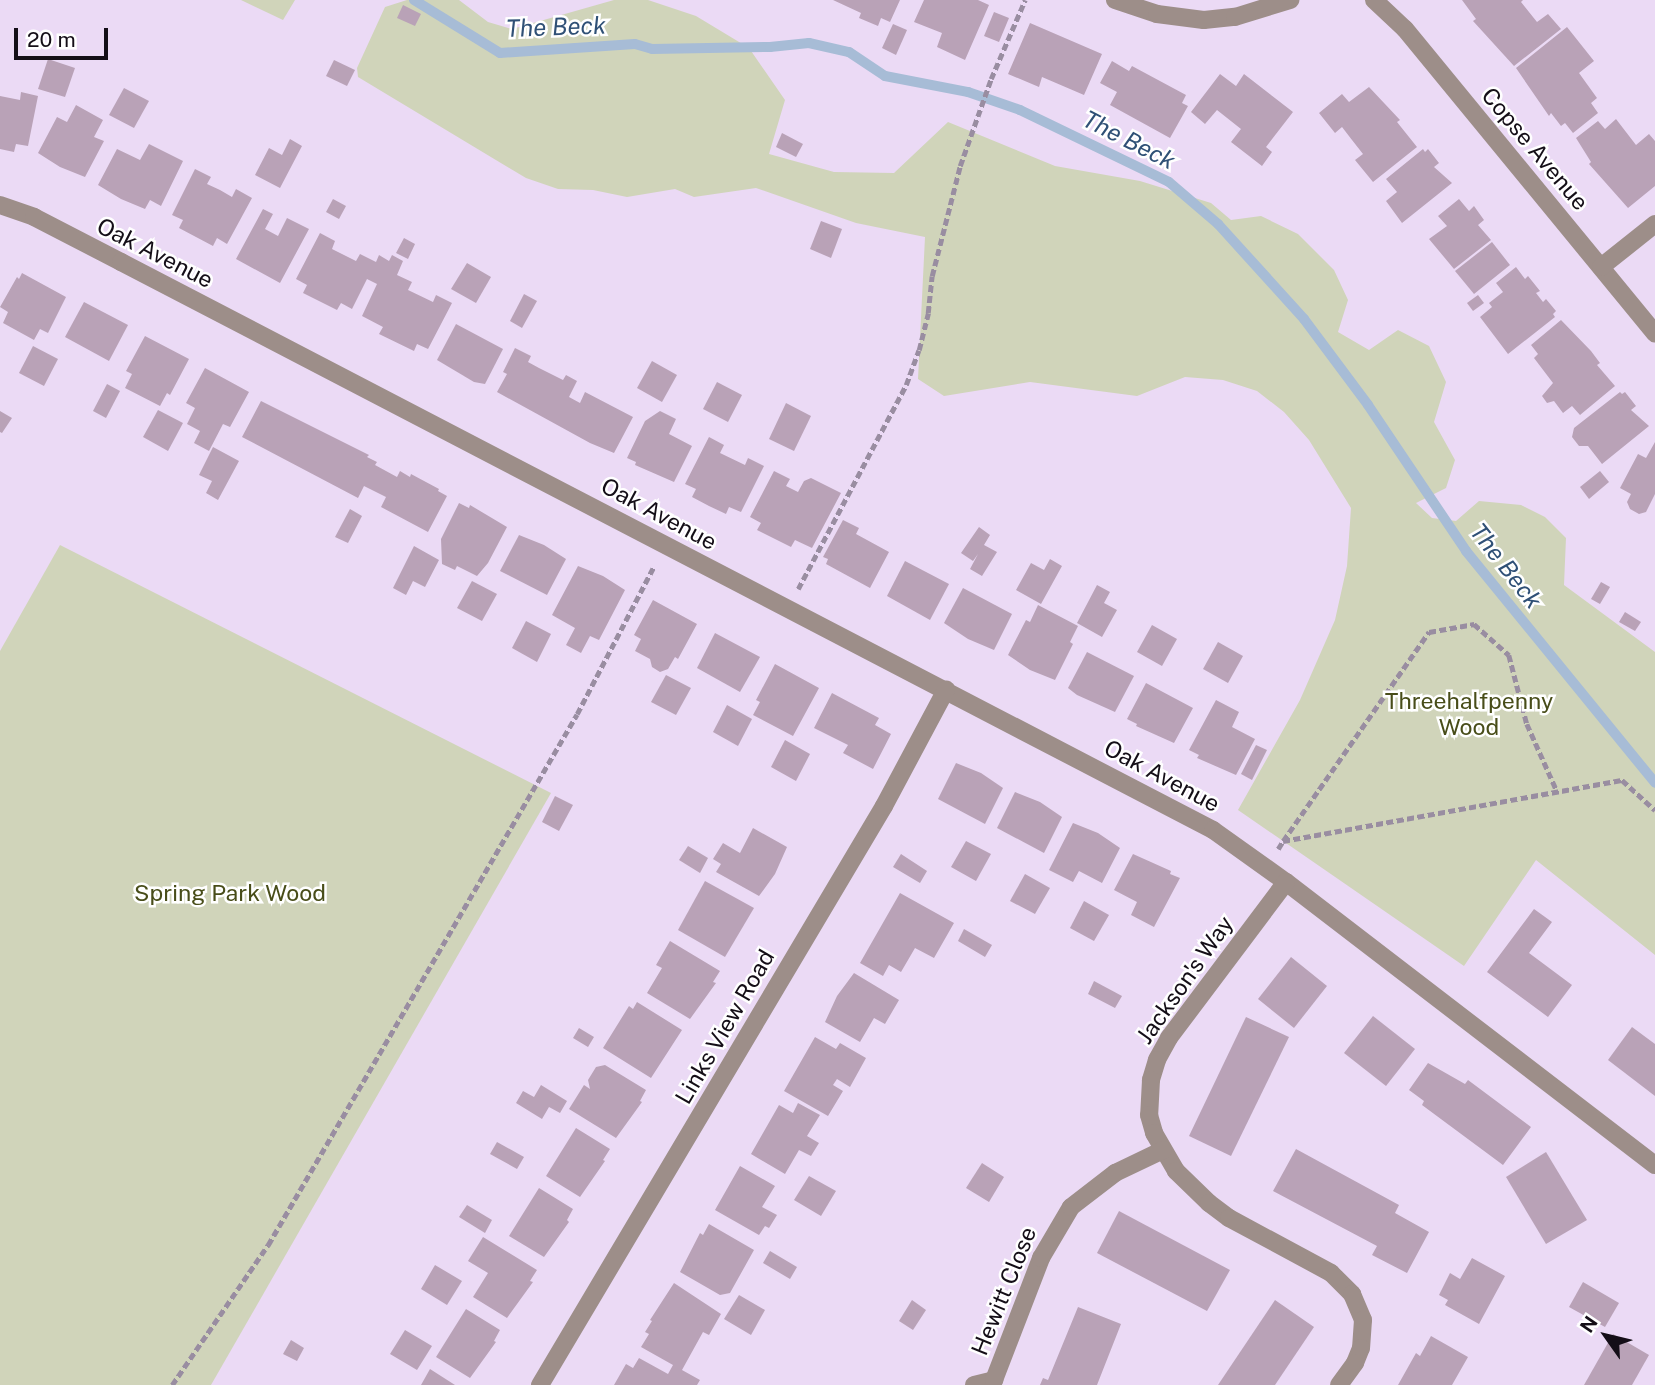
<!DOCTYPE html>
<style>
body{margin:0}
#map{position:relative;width:1655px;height:1385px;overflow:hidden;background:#ebdaf5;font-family:"Public Sans",sans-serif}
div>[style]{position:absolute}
.green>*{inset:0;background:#d0d4ba}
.stream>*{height:10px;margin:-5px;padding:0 5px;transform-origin:5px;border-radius:5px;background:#a7bcd6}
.building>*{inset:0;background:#b9a2b7}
.path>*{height:4.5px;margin-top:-2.25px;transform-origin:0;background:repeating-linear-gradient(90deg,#998da1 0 7px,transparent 0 10.5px)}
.lane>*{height:18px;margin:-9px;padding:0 9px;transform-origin:9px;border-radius:9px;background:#9d8e89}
.street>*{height:18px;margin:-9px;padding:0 9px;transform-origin:9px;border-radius:9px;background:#9d8e89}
span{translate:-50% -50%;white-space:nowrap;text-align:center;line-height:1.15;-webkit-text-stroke:5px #fff;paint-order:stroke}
.street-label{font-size:23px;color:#140e17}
.park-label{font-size:23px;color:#484d19}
.water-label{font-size:24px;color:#2f5076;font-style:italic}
.north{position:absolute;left:1571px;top:1301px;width:70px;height:70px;-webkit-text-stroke:5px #fff;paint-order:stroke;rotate:304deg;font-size:19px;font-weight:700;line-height:28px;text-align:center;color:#140e17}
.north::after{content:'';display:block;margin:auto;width:24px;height:32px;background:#140e17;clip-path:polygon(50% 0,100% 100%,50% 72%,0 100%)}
.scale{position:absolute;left:14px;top:28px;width:94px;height:32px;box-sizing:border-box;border:4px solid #140e17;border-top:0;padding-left:9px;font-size:21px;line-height:24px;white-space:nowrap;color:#140e17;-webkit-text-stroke:5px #fff;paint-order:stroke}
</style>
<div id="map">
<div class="green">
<i style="clip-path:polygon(241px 0,295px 0,283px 20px)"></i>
<i style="clip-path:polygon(407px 0,459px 0,488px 22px,512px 29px,614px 0,648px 0,696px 16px,749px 48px,785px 100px,769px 154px,834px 172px,894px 173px,948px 122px,1055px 166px,1140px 181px,1211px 203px,1231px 220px,1261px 216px,1298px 234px,1334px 270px,1348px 300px,1338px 332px,1369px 350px,1398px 330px,1429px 346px,1446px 382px,1434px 422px,1455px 460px,1446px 488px,1416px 503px,1432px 518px,1456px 521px,1479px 501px,1521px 505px,1545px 517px,1566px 538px,1564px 585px,1655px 652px,1655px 955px,1536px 860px,1464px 966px,1238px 810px,1300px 700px,1335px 620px,1347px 566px,1351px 508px,1309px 440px,1284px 412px,1257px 391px,1223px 380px,1185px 377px,1137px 396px,1030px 382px,944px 396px,918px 379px,925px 237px,856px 223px,756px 188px,694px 197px,675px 189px,627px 197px,593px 190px,558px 189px,526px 178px,358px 77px,357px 68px,385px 7px)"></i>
<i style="clip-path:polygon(60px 545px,551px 793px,211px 1385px,0 1385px,0 651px)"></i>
</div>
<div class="stream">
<i style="left:414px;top:0;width:101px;rotate:31.6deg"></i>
<i style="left:500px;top:53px;width:135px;rotate:-3.8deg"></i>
<i style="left:635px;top:44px;width:18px;rotate:16deg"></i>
<i style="left:652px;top:49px;width:118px;rotate:-1deg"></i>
<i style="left:770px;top:47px;width:39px;rotate:-6deg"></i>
<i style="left:809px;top:43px;width:41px;rotate:12.7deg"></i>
<i style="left:849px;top:52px;width:43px;rotate:33.7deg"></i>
<i style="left:885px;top:76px;width:85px;rotate:10.9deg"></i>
<i style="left:968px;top:92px;width:55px;rotate:19.1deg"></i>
<i style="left:1020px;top:110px;width:165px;rotate:25.8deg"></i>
<i style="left:1169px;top:182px;width:65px;rotate:40.6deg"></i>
<i style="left:1218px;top:224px;width:128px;rotate:47.8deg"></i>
<i style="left:1304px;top:319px;width:107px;rotate:53.3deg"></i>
<i style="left:1368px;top:405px;width:176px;rotate:56.1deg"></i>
<i style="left:1466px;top:551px;width:299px;rotate:50.8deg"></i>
</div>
<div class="building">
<i style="clip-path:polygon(833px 0,900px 0,890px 22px,881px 18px,878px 26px,859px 18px,861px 13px)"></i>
<i style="clip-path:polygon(924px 0,978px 0,989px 5px,965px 60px,937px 47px,942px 33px,914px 22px)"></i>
<i style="clip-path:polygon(1462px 0,1523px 0,1521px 2px,1537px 22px,1548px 14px,1561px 29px,1514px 66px,1473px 21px,1476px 19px)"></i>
<i style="clip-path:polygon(403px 5px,421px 14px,415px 26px,397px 18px)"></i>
<i style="clip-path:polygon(994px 12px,1009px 18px,999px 42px,984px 36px)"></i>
<i style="clip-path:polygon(1030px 23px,1102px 54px,1084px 95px,1042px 77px,1039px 87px,1008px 74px)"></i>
<i style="clip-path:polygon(893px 24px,907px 30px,896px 55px,882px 48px)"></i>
<i style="clip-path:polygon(1567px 27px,1594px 61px,1579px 73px,1597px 98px,1591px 103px,1598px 113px,1573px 133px,1565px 123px,1561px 126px,1551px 113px,1549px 116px,1516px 68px)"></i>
<i style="clip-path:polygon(48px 59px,75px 68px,65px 97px,38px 89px)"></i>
<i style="clip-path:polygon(334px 60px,355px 70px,347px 86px,326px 76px)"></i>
<i style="clip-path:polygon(1112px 61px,1129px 71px,1132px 66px,1186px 95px,1182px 103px,1188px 106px,1170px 138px,1110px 105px,1117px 92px,1100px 83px)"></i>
<i style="clip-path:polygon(1220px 74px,1236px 86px,1244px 74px,1293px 112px,1266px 147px,1272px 152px,1262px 166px,1231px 142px,1241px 129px,1217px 110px,1205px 124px,1191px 112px)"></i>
<i style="clip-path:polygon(1369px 87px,1400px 120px,1397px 122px,1417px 147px,1373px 182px,1355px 160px,1363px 154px,1352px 140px,1342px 127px,1335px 133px,1319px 113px,1342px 94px,1349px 102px)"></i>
<i style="clip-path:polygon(124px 88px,149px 101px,134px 128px,109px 115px)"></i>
<i style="clip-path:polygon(21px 92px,38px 96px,28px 146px,16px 144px,14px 152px,0 149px,0 96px,20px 100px)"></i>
<i style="clip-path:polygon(76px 105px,103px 120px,94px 137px,104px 141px,85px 177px,60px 167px,38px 153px,57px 117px,67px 122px)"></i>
<i style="clip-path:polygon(1616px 119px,1636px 145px,1649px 134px,1655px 141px,1655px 186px,1628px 208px,1589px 164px,1591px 162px,1576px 138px,1598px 121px,1605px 129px)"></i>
<i style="clip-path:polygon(782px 133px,803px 144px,796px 157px,776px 147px)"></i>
<i style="clip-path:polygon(290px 139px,302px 146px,280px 188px,255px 175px,269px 148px,282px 155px)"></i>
<i style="clip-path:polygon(149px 144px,183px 161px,161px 206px,150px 200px,145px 209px,121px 199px,98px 185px,117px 149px,140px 160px)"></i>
<i style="clip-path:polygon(1423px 149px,1425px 152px,1428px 149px,1439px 163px,1434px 167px,1452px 183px,1402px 223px,1386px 201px,1397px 192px,1386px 179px)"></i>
<i style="clip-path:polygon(195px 169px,211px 177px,207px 184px,220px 190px,232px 197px,236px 189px,252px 198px,227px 244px,217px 238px,213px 246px,179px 228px,183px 220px,172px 215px)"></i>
<i style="clip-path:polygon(333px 199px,346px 206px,339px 219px,326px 212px)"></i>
<i style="clip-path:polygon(1459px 199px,1469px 211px,1474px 206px,1484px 220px,1478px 225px,1491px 240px,1454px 269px,1429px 239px,1447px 226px,1438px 216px)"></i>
<i style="clip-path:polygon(263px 209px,273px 214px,265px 229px,278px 236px,287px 218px,309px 229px,280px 283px,236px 259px)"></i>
<i style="clip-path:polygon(821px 221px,842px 229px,831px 258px,810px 249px)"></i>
<i style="clip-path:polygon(320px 233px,335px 241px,332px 249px,356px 261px,360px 254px,376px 262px,379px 255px,389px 261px,392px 255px,403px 261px,397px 275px,412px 282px,408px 290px,433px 302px,436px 295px,452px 303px,428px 349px,417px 344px,414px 351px,379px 334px,383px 327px,362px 316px,377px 284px,367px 279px,352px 309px,341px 303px,337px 310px,303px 293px,307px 285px,296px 279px)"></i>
<i style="clip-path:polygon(404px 238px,415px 244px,408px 259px,396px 253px)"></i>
<i style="clip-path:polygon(1492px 242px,1510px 265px,1474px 294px,1455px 271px)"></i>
<i style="clip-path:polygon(467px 263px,491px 277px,476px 303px,451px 289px)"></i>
<i style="clip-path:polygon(1516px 267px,1525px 279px,1528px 276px,1540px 291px,1536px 293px,1543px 302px,1546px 299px,1556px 311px,1553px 314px,1555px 317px,1508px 354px,1480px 317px,1492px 307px,1489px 303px,1503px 292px,1496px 283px)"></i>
<i style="clip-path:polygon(22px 273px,66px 297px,48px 333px,40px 329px,34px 340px,3px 323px,8px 312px,0 307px,17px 277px,19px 279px)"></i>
<i style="clip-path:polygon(524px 294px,537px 301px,522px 328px,510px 321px)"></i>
<i style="clip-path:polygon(1478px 295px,1484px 303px,1473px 311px,1467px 303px)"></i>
<i style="clip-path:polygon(84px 302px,128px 325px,109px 361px,65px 337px)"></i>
<i style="clip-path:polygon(1561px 320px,1591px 351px,1600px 363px,1597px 365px,1615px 386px,1580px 415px,1572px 406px,1563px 413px,1554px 401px,1547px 403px,1542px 396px,1553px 383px,1534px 358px,1538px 354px,1531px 345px)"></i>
<i style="clip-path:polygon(456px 324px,503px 349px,485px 384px,474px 382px,437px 360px)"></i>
<i style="clip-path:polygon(145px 336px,189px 359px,170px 395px,167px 393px,160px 406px,125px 388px,132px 374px,126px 371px)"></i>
<i style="clip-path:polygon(33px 346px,58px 359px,44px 386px,19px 373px)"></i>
<i style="clip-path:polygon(515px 348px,531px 356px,528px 362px,539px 368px,563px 380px,566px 375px,577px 381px,569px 397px,580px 403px,585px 392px,633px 417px,614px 453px,590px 443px,497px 392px,507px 374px,503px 372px)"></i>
<i style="clip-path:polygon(652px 361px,677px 375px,662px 402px,637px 388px)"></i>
<i style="clip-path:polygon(205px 368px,249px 392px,230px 427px,223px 424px,209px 451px,194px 443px,200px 431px,187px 424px,195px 408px,186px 403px)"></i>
<i style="clip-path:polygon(717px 382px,742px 395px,728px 422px,703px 409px)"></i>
<i style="clip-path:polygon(107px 384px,120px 391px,106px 418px,93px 411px)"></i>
<i style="clip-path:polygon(1620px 392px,1622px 394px,1625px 392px,1636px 406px,1631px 410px,1649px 426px,1602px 464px,1588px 446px,1579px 446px,1572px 437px,1574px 428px)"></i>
<i style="clip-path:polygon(261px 401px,369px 455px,367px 457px,377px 462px,375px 465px,397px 477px,400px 471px,410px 477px,411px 474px,439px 489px,438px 491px,447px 496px,428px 532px,381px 507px,386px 497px,364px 486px,358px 498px,242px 437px)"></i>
<i style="clip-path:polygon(786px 403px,811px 416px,794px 451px,769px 439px)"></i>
<i style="clip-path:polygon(158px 410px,183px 423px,168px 451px,143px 437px)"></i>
<i style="clip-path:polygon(0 411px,12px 418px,2px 433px,0 432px)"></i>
<i style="clip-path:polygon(660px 411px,676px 419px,669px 434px,692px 446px,674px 482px,635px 465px,636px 462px,627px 458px,645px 421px)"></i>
<i style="clip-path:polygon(709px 437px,724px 445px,720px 453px,745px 465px,748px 458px,764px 466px,741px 512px,729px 507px,726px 514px,709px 506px,692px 497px,696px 489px,685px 484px)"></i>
<i style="clip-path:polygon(1655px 442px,1655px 494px,1646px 512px,1639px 514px,1630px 509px,1627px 502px,1631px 494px,1620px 488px,1638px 454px,1646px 458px)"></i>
<i style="clip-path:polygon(213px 447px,239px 461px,218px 500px,206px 493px,212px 481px,199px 475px)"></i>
<i style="clip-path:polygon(774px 471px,790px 479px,786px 486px,798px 492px,804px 481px,811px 478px,841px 493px,812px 548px,795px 540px,791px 547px,757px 530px,761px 523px,750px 517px)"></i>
<i style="clip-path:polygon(1600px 471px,1609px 482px,1589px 499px,1580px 487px)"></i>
<i style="clip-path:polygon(459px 503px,469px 508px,470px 505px,507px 527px,488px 563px,477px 576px,457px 566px,455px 570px,442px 564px,441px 539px)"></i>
<i style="clip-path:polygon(350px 509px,362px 516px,348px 543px,335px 537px)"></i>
<i style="clip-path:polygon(843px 520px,859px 528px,856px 534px,889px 552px,870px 588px,826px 564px,828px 559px,823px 557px)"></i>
<i style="clip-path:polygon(979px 527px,990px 535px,984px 545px,997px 552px,982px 576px,970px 569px,978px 554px,973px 561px,961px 553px)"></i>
<i style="clip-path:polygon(519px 535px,544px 545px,566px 559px,547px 595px,500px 571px)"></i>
<i style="clip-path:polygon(414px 546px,439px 560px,425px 587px,413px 581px,406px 595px,393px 588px)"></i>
<i style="clip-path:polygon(1050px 559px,1062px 566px,1041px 604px,1016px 590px,1031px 563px,1044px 570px)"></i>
<i style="clip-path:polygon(905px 561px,949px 584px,930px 620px,887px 596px)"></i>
<i style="clip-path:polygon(578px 566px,603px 576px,625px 590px,599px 640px,590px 636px,581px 653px,566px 645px,575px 628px,552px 615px)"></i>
<i style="clip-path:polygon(472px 581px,497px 594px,482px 621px,457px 608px)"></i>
<i style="clip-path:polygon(1601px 582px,1610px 587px,1600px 604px,1591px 599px)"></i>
<i style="clip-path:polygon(1097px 585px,1110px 592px,1104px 603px,1117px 610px,1102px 637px,1077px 623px)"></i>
<i style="clip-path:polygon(963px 588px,1012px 614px,994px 650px,968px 639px,944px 623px)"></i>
<i style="clip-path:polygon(653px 600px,697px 624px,678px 659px,675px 657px,668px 669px,660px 672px,652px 667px,650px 659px,635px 651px,641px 639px,634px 635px)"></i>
<i style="clip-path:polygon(1038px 605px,1078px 626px,1070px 642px,1073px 644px,1055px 680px,1030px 670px,1008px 655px,1026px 620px,1030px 622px)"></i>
<i style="clip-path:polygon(1625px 612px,1641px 622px,1635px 631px,1619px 622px)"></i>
<i style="clip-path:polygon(526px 621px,551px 634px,537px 662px,512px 648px)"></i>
<i style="clip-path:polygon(1152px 625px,1177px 639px,1162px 666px,1137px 652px)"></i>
<i style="clip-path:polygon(715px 633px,760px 657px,740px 692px,697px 668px)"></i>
<i style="clip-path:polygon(1218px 642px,1243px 656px,1228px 683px,1203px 669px)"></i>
<i style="clip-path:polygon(1087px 652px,1134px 676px,1115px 712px,1077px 695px,1068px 688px)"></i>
<i style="clip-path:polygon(775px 664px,819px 688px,793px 736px,753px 715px,760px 702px,756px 700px)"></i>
<i style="clip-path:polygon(666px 675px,691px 688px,676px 715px,651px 702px)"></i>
<i style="clip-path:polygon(1146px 683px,1193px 708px,1174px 743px,1136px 726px,1137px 724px,1127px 719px)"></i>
<i style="clip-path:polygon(832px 693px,879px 718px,875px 725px,891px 734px,873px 769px,843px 753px,848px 745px,814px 728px)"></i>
<i style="clip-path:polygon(1216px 700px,1239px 712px,1232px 727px,1255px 739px,1236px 775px,1197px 758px,1199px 755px,1189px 750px)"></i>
<i style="clip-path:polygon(727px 705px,752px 719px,738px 746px,713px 732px)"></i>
<i style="clip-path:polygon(785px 740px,810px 754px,796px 781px,771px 767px)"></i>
<i style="clip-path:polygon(1256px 745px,1267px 750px,1252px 780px,1241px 774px)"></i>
<i style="clip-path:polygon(956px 763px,981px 773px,1003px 788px,985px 824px,938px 799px)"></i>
<i style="clip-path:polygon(1015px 792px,1040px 802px,1062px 817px,1044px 853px,997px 828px)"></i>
<i style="clip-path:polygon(555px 796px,573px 805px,559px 831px,542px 822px)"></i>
<i style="clip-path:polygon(1073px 823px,1098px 833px,1120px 848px,1102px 883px,1079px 871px,1073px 882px,1049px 870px)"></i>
<i style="clip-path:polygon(753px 828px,787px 847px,775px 874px,759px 896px,716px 872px,721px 864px,713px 859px,723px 843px,740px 853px)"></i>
<i style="clip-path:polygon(966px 841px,991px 854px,976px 881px,951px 867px)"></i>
<i style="clip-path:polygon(688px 846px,708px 858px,700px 873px,679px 860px)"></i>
<i style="clip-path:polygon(901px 854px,927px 871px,920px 883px,893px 867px)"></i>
<i style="clip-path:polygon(1133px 854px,1171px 871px,1170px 874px,1180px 878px,1154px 927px,1131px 915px,1137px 902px,1114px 890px)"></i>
<i style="clip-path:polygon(1025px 874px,1050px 888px,1035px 914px,1010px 901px)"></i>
<i style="clip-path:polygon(705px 881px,754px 908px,725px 957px,678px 930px)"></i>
<i style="clip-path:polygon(900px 893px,954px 923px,934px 958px,915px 948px,901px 972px,889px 965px,883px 976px,860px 963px)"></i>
<i style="clip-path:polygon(1084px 901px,1109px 915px,1094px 941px,1070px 928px)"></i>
<i style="clip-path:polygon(1534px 909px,1552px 922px,1529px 953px,1572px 985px,1548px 1017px,1487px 972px)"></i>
<i style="clip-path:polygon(964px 929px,992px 945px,985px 957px,958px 941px)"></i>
<i style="clip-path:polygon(670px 941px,720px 971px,713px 982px,716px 983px,690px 1019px,647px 993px,662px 968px,656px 965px)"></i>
<i style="clip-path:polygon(1291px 957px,1327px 986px,1294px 1028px,1258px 999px)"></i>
<i style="clip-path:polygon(854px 973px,899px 1000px,885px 1024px,874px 1018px,860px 1042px,825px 1022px,837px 996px)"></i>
<i style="clip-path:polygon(1094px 981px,1122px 996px,1115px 1008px,1088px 994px)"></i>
<i style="clip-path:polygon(637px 1002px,682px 1030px,651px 1078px,603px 1048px,629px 1006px,633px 1009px)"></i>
<i style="clip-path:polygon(1373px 1016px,1415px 1049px,1386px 1086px,1344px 1053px)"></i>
<i style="clip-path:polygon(1246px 1017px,1289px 1037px,1231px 1156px,1189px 1136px)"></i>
<i style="clip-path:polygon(1632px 1027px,1655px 1044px,1655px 1096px,1608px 1060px)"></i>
<i style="clip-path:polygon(579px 1028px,594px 1037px,588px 1047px,573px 1038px)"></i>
<i style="clip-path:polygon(815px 1037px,836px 1049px,840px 1043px,866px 1058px,850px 1087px,837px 1079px,833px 1085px,843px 1091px,828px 1116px,784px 1091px)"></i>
<i style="clip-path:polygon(1428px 1063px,1465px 1084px,1468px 1080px,1531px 1127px,1503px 1165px,1422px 1105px,1424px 1101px,1409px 1090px)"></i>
<i style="clip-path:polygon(605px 1065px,646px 1090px,640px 1101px,642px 1102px,616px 1138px,569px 1109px,584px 1085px,590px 1089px,588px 1080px,596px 1067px)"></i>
<i style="clip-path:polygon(541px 1085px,567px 1101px,560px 1113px,549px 1107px,542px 1119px,516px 1103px,523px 1091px,534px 1097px)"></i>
<i style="clip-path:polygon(798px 1103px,820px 1115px,807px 1136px,819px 1143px,811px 1156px,799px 1150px,785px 1174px,751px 1154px,779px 1105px,793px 1113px)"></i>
<i style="clip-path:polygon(576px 1128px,610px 1149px,603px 1160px,605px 1161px,580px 1197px,546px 1176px)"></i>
<i style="clip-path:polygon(497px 1142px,524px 1157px,517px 1169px,490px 1154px)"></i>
<i style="clip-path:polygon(1296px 1149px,1399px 1205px,1395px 1213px,1429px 1232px,1407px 1273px,1372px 1255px,1377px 1246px,1273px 1191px)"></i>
<i style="clip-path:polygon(1546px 1152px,1587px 1220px,1546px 1244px,1506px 1177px)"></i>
<i style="clip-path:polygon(982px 1163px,1004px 1177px,989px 1202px,966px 1188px)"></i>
<i style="clip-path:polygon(740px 1166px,775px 1186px,762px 1207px,777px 1215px,769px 1228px,765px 1226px,759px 1235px,715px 1210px)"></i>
<i style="clip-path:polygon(809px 1176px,836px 1191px,821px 1216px,794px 1200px)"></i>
<i style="clip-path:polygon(539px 1188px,573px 1209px,567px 1220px,569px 1222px,544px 1257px,509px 1236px)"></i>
<i style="clip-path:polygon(467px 1205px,492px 1220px,485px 1233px,459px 1217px)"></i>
<i style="clip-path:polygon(1119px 1211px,1230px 1270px,1207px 1311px,1097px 1253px)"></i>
<i style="clip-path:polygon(709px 1224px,754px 1250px,730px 1293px,720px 1295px,680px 1272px,700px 1233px,703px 1235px)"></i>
<i style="clip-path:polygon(483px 1237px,537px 1270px,530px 1281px,533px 1282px,507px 1318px,473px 1297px,488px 1273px,468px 1261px)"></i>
<i style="clip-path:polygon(770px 1251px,797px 1267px,790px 1279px,763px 1263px)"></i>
<i style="clip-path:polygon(1472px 1258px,1505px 1276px,1479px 1324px,1445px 1305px,1448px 1300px,1439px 1295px,1450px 1273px,1460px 1279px)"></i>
<i style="clip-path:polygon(435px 1265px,462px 1281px,447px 1305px,421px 1289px)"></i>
<i style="clip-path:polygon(1583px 1282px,1619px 1303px,1605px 1327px,1569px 1307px)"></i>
<i style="clip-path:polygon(674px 1283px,721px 1314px,709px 1335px,703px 1332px,682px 1370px,700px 1380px,697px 1385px,614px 1385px,626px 1364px,633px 1368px,639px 1358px,668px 1374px,673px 1365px,641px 1347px,649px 1334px,645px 1332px,652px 1321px,650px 1320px)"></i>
<i style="clip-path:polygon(739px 1295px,765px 1310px,751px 1335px,724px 1319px)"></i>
<i style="clip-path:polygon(912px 1300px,926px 1310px,913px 1330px,899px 1321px)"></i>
<i style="clip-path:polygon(1275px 1300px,1314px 1327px,1275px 1385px,1218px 1385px)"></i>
<i style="clip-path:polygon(1078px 1307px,1121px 1324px,1097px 1385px,1040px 1385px,1043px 1378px,1048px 1380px)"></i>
<i style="clip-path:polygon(466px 1309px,500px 1330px,494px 1341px,496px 1342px,470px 1378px,436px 1357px)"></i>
<i style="clip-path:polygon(405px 1330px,432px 1346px,417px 1370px,390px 1354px)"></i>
<i style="clip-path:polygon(1613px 1334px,1649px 1355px,1632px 1385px,1584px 1385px)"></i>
<i style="clip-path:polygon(1431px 1336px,1468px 1357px,1452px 1385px,1398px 1385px,1416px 1353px,1420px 1356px)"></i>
<i style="clip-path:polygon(291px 1340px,304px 1348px,297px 1361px,283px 1354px)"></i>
<i style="clip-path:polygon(430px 1369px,455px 1385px,421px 1385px)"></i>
</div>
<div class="path">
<i style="left:798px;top:589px;width:231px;rotate:-62.1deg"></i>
<i style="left:906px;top:385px;width:37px;rotate:-70deg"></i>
<i style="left:919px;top:350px;width:38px;rotate:-76deg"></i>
<i style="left:928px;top:313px;width:37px;rotate:-84deg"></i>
<i style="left:932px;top:276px;width:114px;rotate:-75.7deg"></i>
<i style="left:960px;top:166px;width:92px;rotate:-70.4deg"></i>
<i style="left:991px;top:79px;width:86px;rotate:-66.7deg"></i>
<i style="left:1283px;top:841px;width:255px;rotate:-55.1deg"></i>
<i style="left:1429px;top:632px;width:46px;rotate:-10.1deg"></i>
<i style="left:1474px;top:624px;width:47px;rotate:41.5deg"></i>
<i style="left:1509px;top:655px;width:71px;rotate:75.4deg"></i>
<i style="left:1527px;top:724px;width:73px;rotate:65.9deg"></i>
<i style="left:1278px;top:849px;width:9px;rotate:-58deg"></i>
<i style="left:1283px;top:841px;width:344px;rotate:-10.2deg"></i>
<i style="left:1622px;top:780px;width:45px;rotate:42.3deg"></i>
<i style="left:172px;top:1385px;width:170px;rotate:-55.6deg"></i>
<i style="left:268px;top:1245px;width:614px;rotate:-59.8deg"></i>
<i style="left:577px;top:714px;width:167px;rotate:-62.5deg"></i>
</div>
<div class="lane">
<i style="left:974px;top:1385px;width:21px;rotate:-14deg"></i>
</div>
<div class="street">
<i style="left:1115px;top:0;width:44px;rotate:18.4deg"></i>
<i style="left:1157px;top:14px;width:47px;rotate:7.3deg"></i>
<i style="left:1204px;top:20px;width:31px;rotate:-6deg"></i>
<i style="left:1235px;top:17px;width:58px;rotate:-17.2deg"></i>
<i style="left:1374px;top:0;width:42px;rotate:43.1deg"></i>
<i style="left:1405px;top:29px;width:394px;rotate:50.6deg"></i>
<i style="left:0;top:205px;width:36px;rotate:19deg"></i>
<i style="left:34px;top:217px;width:98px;rotate:27.3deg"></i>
<i style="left:121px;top:262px;width:1231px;rotate:27.48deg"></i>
<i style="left:1213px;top:830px;width:90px;rotate:35.5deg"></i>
<i style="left:1286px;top:882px;width:465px;rotate:37.5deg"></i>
<i style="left:1601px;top:267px;width:69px;rotate:-38.5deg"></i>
<i style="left:1286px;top:882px;width:195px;rotate:126.9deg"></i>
<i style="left:1169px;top:1038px;width:25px;rotate:119deg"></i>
<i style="left:1157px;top:1060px;width:21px;rotate:107deg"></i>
<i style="left:1151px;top:1080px;width:35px;rotate:93deg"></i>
<i style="left:1149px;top:1115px;width:19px;rotate:74deg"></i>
<i style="left:1154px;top:1133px;width:44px;rotate:59.9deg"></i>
<i style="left:1176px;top:1171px;width:46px;rotate:44.1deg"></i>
<i style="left:1209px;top:1203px;width:25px;rotate:37deg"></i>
<i style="left:1229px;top:1218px;width:116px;rotate:28.3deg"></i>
<i style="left:1331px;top:1273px;width:30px;rotate:45deg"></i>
<i style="left:1352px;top:1294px;width:28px;rotate:67deg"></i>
<i style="left:1363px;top:1320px;width:28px;rotate:94deg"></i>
<i style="left:1361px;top:1348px;width:16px;rotate:112deg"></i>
<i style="left:1355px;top:1363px;width:27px;rotate:126deg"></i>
<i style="left:994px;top:1380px;width:131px;rotate:-68.9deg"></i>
<i style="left:1041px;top:1258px;width:59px;rotate:-59.5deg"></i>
<i style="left:1071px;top:1207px;width:56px;rotate:-37.7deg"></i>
<i style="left:1115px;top:1173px;width:53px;rotate:-25.6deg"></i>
<i style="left:540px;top:1385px;width:673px;rotate:-59.28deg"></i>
<i style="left:884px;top:806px;width:132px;rotate:-61.9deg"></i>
</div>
<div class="street-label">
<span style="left:1535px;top:149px;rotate:50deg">Copse Avenue</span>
<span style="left:155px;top:253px;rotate:27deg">Oak Avenue</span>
<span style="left:659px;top:514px;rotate:28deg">Oak Avenue</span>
<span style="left:1162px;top:776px;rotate:28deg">Oak Avenue</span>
<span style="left:1185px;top:980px;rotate:-55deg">Jackson's Way</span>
<span style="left:725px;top:1027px;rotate:-60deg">Links View Road</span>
<span style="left:1004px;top:1291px;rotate:-68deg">Hewitt Close</span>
</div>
<div class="park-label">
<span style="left:1469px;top:714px">Threehalfpenny<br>Wood</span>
<span style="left:230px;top:893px">Spring Park Wood</span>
</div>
<div class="water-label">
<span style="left:556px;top:27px;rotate:-2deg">The Beck</span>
<span style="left:1129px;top:140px;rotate:27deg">The Beck</span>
<span style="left:1506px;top:566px;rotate:52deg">The Beck</span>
</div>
<div class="north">N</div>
<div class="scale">20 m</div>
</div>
